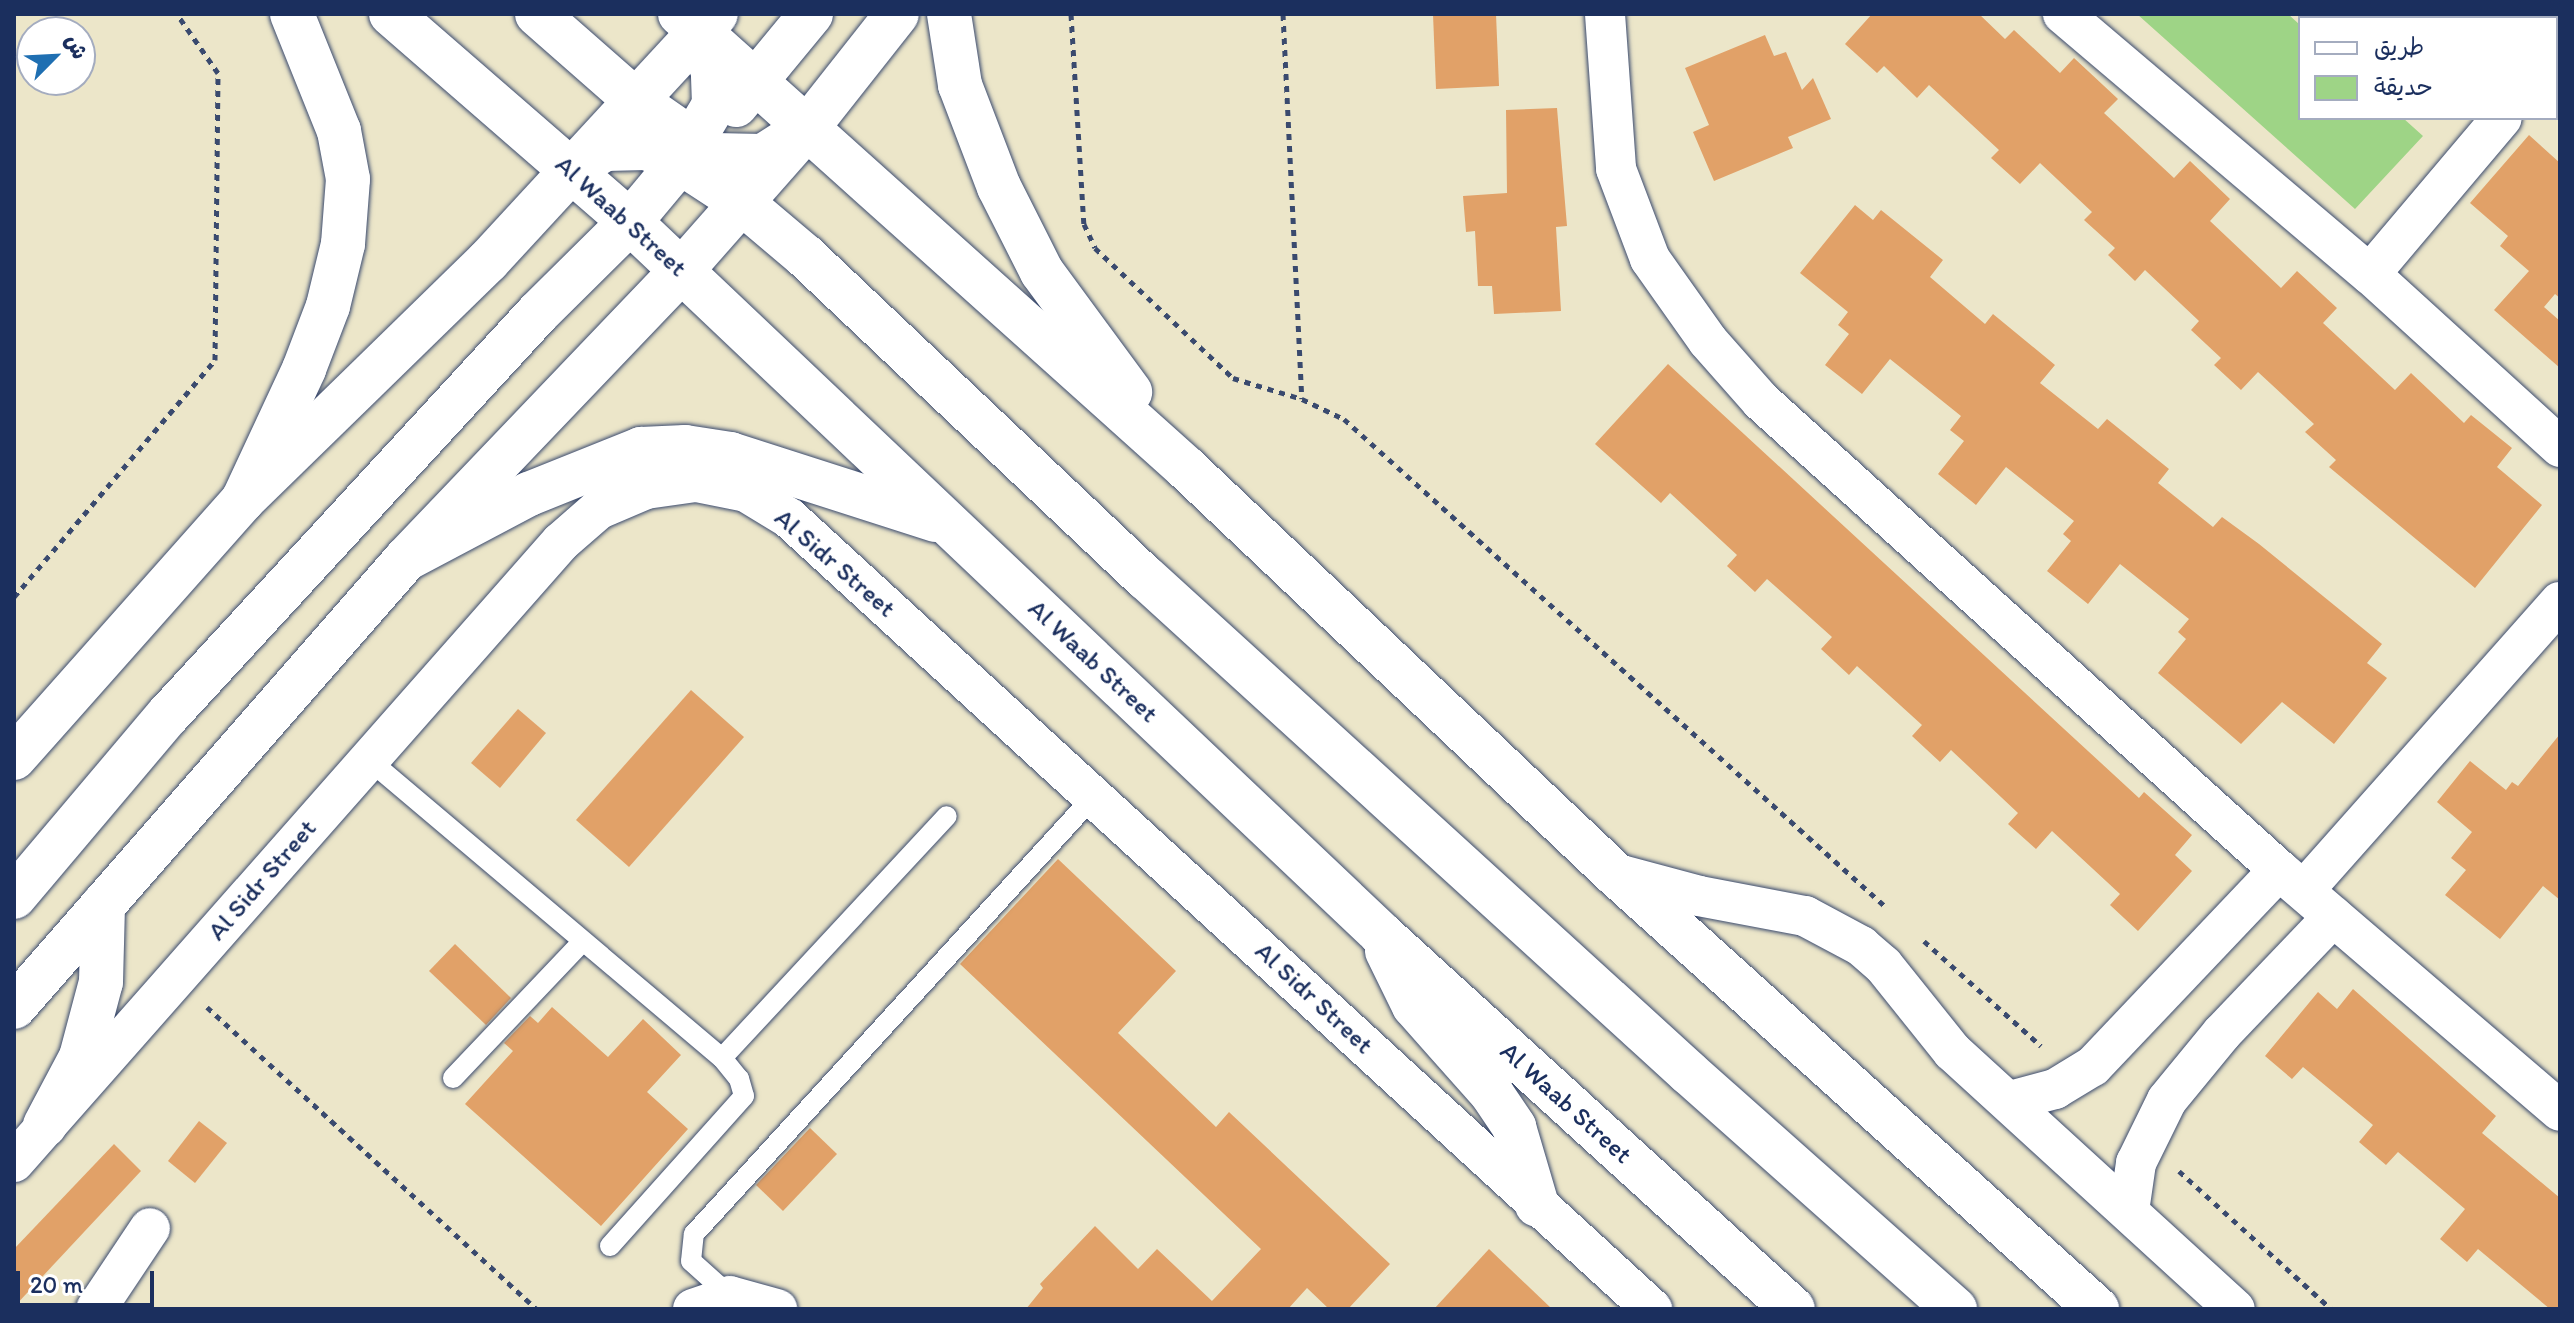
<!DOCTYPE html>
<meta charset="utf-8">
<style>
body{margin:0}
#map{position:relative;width:2574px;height:1323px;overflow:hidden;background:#ece6c9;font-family:Itim,"Playpen Sans Arabic",sans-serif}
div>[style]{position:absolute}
.green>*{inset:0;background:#9ed486}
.building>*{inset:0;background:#e1a168}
.path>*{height:5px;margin-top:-2.5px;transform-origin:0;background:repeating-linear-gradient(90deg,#3a4a6e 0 6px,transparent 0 12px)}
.roads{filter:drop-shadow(0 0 2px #3a4a6e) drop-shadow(0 0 2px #3a4a6e)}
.lane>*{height:20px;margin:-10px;padding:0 10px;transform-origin:10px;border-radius:10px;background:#fff}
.street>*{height:40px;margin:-20px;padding:0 20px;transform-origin:20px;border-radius:20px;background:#fff}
.secondary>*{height:44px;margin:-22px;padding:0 22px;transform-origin:22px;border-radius:22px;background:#fff}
.primary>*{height:44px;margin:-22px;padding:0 22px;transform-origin:22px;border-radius:22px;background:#fff}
span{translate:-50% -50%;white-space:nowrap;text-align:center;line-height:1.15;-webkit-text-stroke:6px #fff;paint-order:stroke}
.street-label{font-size:26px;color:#1b2f5e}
.frame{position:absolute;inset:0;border:16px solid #1b2f5e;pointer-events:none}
.legend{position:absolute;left:2298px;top:16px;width:260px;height:104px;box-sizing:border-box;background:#fff;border:2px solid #a4acbf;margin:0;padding:10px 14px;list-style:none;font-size:24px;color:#1b2f5e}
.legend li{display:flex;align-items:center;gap:16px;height:40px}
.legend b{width:40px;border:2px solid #a4acbf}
.north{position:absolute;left:16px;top:16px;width:80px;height:80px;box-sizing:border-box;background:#fff;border:2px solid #a4acbf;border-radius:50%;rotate:66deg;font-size:22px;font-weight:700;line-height:32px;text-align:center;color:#1b2f5e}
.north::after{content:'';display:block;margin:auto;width:28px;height:36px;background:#1f6fb2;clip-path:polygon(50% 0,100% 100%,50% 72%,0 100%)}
.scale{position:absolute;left:16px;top:1271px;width:138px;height:36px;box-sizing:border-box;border:4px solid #1b2f5e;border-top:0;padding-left:10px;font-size:24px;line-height:28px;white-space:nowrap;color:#1b2f5e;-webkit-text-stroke:6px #fff;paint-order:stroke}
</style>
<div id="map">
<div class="green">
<i style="clip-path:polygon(2137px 14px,2288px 14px,2300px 25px,2300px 118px,2403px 118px,2423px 136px,2355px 209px)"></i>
</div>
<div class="building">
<i style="clip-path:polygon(1433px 14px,1496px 14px,1499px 86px,1436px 89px)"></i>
<i style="clip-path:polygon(1872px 14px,1979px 14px,2005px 39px,2014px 30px,2060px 73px,2074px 58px,2118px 99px,2104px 113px,2174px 178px,2190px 161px,2230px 199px,2210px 221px,2281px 288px,2297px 271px,2337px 308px,2323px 323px,2395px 390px,2411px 373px,2464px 423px,2471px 415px,2512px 448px,2497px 467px,2542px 505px,2475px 588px,2329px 467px,2336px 460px,2305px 432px,2314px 424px,2258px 372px,2241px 390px,2214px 365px,2221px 358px,2191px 330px,2199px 321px,2145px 270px,2135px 281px,2108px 255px,2115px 248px,2084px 220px,2092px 212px,2040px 163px,2020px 184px,1991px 158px,1999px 150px,1929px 85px,1917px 98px,1884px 66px,1877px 73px,1845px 44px)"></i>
<i style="clip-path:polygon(1765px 35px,1774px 56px,1786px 52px,1802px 90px,1813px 78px,1831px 119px,1788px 137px,1793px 148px,1714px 181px,1693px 132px,1709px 125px,1685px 68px)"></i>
<i style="clip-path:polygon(1557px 108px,1567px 226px,1556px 227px,1561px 311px,1494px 314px,1492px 286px,1478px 286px,1475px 231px,1466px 232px,1463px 196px,1507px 193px,1506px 110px)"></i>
<i style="clip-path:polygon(2529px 135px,2560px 163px,2560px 298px,2555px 294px,2544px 307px,2560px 321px,2560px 368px,2494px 310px,2529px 271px,2500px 246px,2508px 236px,2470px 203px)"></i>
<i style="clip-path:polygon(1855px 205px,1873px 220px,1881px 210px,1943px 260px,1930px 277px,1985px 324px,1993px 314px,2055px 365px,2040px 383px,2098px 429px,2107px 419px,2169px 469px,2158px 483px,2213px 527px,2222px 517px,2259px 544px,2382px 644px,2367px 663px,2387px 678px,2334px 744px,2282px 702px,2241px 744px,2158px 673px,2186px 639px,2178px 632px,2189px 619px,2120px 564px,2088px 604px,2047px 571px,2071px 541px,2063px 534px,2074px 521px,2006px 467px,1976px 505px,1938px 474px,1964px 441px,1950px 430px,1961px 416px,1890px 359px,1862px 394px,1825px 365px,1849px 334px,1838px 325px,1848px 312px,1800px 273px)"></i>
<i style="clip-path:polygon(1668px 364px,2139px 798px,2144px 792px,2192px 835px,2175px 855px,2192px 871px,2138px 931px,2110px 905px,2120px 894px,2052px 831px,2036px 849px,2008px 824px,2018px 813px,1951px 750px,1940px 762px,1912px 736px,1922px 725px,1857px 666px,1849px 675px,1821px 649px,1832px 637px,1767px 579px,1755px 592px,1727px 566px,1737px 555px,1670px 493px,1661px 503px,1595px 444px)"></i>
<i style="clip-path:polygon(691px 690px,744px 737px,629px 867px,576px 820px)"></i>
<i style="clip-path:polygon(518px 709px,546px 733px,500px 788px,471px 763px)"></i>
<i style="clip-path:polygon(2560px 734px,2560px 900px,2543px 886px,2500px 939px,2445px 895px,2466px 870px,2451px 858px,2472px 832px,2437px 802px,2470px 761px,2506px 790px,2512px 782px,2518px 786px)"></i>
<i style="clip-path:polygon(1058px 859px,1176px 971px,1118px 1033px,1216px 1127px,1229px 1112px,1390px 1264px,1348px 1309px,1329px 1309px,1307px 1288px,1288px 1309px,1026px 1309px,1043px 1288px,1040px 1284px,1095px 1226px,1138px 1269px,1157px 1249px,1212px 1301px,1261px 1249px,960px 964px)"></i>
<i style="clip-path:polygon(455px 944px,511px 998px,486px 1025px,429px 971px)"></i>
<i style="clip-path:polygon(2353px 989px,2496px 1116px,2482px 1133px,2560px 1198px,2560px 1309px,2550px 1309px,2478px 1249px,2467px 1262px,2440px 1239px,2465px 1209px,2398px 1152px,2386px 1165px,2359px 1142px,2373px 1125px,2303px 1067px,2292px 1079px,2265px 1056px,2318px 992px,2337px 1009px)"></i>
<i style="clip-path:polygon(552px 1007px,608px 1057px,643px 1019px,681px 1055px,647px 1092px,688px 1129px,601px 1226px,465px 1104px,513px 1051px,504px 1043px,530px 1016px,538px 1023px)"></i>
<i style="clip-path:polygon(199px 1121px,227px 1143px,195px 1183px,168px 1161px)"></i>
<i style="clip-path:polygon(810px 1128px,837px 1154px,783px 1211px,756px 1185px)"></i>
<i style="clip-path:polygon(114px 1144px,141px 1171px,14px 1307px,14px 1249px)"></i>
<i style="clip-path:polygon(1489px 1249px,1552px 1309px,1434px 1309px)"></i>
</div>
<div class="path">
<i style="left:1071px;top:14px;width:210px;rotate:86.5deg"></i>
<i style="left:1084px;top:224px;width:26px;rotate:65deg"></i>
<i style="left:1095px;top:248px;width:190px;rotate:43.3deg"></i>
<i style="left:1233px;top:378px;width:72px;rotate:16.9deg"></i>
<i style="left:1302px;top:399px;width:47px;rotate:25.5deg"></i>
<i style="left:1344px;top:419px;width:729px;rotate:42deg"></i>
<i style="left:1283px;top:14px;width:385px;rotate:87.2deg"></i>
<i style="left:14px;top:597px;width:311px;rotate:-49.7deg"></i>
<i style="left:215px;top:360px;width:287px;rotate:-89.4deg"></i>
<i style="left:218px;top:73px;width:72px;rotate:-124.8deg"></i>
<i style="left:1924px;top:941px;width:157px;rotate:41.9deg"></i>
<i style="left:207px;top:1007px;width:447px;rotate:42.5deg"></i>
<i style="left:2179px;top:1171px;width:205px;rotate:42.2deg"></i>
</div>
<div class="roads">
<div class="lane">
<i style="left:368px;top:759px;width:463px;rotate:40.2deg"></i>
<i style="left:722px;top:1058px;width:330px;rotate:-47.1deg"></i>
<i style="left:453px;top:1078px;width:187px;rotate:-46.5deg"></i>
<i style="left:610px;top:1246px;width:201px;rotate:-48.2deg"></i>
<i style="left:744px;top:1096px;width:18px;rotate:-106deg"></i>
<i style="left:739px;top:1079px;width:27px;rotate:-129deg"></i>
<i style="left:730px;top:1296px;width:52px;rotate:-138.1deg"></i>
<i style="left:691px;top:1261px;width:27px;rotate:-84deg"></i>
<i style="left:694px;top:1234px;width:595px;rotate:-47.59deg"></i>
</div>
<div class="street">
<i style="left:1605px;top:14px;width:155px;rotate:85.9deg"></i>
<i style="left:1616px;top:169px;width:96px;rotate:69.3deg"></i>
<i style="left:1650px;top:259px;width:100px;rotate:54.7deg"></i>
<i style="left:1708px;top:341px;width:80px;rotate:48.5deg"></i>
<i style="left:1761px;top:401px;width:699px;rotate:42.16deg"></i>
<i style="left:2279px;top:870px;width:370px;rotate:40.6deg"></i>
<i style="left:2063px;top:14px;width:402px;rotate:40.3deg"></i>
<i style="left:2370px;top:274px;width:257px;rotate:42.3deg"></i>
<i style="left:2556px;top:55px;width:6px;rotate:-51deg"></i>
<i style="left:2370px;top:274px;width:204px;rotate:-49.8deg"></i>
<i style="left:1614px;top:873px;width:88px;rotate:15.1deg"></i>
<i style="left:1699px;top:896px;width:108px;rotate:10.7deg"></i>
<i style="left:1805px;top:916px;width:64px;rotate:28.2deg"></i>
<i style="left:1861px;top:946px;width:30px;rotate:41deg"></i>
<i style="left:1884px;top:966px;width:109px;rotate:51.3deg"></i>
<i style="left:1952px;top:1051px;width:383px;rotate:42.4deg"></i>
<i style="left:2305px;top:889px;width:384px;rotate:-48.4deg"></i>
<i style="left:2010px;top:1101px;width:47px;rotate:-14.9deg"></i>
<i style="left:2055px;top:1089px;width:44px;rotate:-31.2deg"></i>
<i style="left:2093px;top:1066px;width:270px;rotate:-46.5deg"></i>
<i style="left:14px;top:1162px;width:827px;rotate:-48.58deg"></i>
<i style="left:561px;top:542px;width:50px;rotate:-41deg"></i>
<i style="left:599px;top:509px;width:51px;rotate:-23.1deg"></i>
<i style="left:646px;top:489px;width:50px;rotate:-8deg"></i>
<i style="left:696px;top:482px;width:51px;rotate:11.3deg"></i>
<i style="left:746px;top:492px;width:50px;rotate:31.2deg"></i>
<i style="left:789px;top:518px;width:1171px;rotate:42.51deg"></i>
<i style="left:2129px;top:1211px;width:49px;rotate:-81.7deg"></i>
<i style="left:2136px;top:1163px;width:70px;rotate:-63.8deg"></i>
<i style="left:2167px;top:1100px;width:87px;rotate:-50.6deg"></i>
<i style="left:2222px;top:1033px;width:161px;rotate:-46.3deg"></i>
<i style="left:96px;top:1309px;width:97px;rotate:-56.3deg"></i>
<i style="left:693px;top:1309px;width:39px;rotate:-19deg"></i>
<i style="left:730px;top:1296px;width:49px;rotate:15.5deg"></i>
</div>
<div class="secondary">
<i style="left:14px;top:758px;width:345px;rotate:-48.4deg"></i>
<i style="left:243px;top:500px;width:342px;rotate:-44.3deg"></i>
<i style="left:488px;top:261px;width:336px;rotate:-47.3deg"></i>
<i style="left:14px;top:1007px;width:595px;rotate:-48.81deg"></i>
<i style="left:406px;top:559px;width:400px;rotate:-46.3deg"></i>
<i style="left:682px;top:270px;width:189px;rotate:-48.6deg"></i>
<i style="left:807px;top:128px;width:145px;rotate:-51.7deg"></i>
<i style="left:45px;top:1125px;width:77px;rotate:-62.1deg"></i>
<i style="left:81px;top:1057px;width:78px;rotate:-75.1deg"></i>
<i style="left:101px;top:982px;width:77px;rotate:-88.5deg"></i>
</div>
<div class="primary">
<i style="left:391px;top:14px;width:317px;rotate:41deg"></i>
<i style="left:630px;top:222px;width:1035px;rotate:43.47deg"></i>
<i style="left:1381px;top:934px;width:557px;rotate:42.31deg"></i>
<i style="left:537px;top:14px;width:130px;rotate:41.3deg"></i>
<i style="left:635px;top:100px;width:96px;rotate:34.8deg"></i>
<i style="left:714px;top:155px;width:49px;rotate:1.2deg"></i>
<i style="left:763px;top:156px;width:52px;rotate:-32.5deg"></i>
<i style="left:680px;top:14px;width:680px;rotate:41.9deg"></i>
<i style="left:1186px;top:468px;width:589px;rotate:43.42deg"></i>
<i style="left:1614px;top:873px;width:651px;rotate:42.07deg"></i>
<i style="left:949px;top:14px;width:72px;rotate:81.2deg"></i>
<i style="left:960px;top:85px;width:109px;rotate:69.1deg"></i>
<i style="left:999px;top:187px;width:95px;rotate:63.2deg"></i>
<i style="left:1042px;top:272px;width:149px;rotate:53.7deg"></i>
<i style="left:736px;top:105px;width:118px;rotate:-50.5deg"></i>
<i style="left:571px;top:170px;width:40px;rotate:-32deg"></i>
<i style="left:605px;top:149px;width:42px;rotate:-1.4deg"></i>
<i style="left:647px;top:148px;width:43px;rotate:24.8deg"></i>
<i style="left:686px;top:166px;width:66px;rotate:33.2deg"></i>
<i style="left:741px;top:202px;width:84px;rotate:40.2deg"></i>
<i style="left:805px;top:256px;width:469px;rotate:43.4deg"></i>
<i style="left:1146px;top:578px;width:735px;rotate:42.35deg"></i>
<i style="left:1689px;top:1073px;width:356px;rotate:41.6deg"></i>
<i style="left:243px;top:500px;width:145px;rotate:-65deg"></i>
<i style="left:304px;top:369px;width:67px;rotate:-69.1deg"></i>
<i style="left:328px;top:306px;width:64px;rotate:-76.4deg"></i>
<i style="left:343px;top:244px;width:65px;rotate:-85.6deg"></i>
<i style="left:348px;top:179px;width:49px;rotate:-100.6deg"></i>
<i style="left:339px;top:131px;width:126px;rotate:-111.9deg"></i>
<i style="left:406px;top:559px;width:139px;rotate:-27.9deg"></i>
<i style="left:529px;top:494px;width:121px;rotate:-21.9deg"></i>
<i style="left:641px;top:449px;width:44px;rotate:-2.6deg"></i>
<i style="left:685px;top:447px;width:46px;rotate:8.8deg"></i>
<i style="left:730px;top:454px;width:216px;rotate:17.8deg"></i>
<i style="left:14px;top:897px;width:238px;rotate:-49.8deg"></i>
<i style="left:168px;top:715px;width:546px;rotate:-47.37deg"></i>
<i style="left:538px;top:313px;width:129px;rotate:-44.7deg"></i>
<i style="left:630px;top:222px;width:78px;rotate:-50.2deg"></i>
<i style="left:680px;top:162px;width:66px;rotate:-59.2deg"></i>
<i style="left:714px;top:105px;width:33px;rotate:-92deg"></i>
<i style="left:713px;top:72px;width:43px;rotate:-108.9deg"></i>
<i style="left:1387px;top:951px;width:61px;rotate:63.9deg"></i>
<i style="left:1414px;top:1006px;width:118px;rotate:48.4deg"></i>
<i style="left:1492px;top:1094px;width:40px;rotate:56deg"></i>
<i style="left:1514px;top:1127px;width:81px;rotate:73.6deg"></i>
</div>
</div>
<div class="street-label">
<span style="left:621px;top:216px;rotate:42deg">Al Waab Street</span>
<span style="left:835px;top:563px;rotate:41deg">Al Sidr Street</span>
<span style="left:1093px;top:661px;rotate:43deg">Al Waab Street</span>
<span style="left:262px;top:880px;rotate:-49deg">Al Sidr Street</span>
<span style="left:1314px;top:998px;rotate:43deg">Al Sidr Street</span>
<span style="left:1566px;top:1103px;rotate:42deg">Al Waab Street</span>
</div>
<div class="frame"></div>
<ul class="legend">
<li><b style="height:10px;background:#fff"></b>طريق</li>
<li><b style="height:22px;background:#9ed486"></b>حديقة</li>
</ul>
<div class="north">ش</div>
<div class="scale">20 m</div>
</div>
